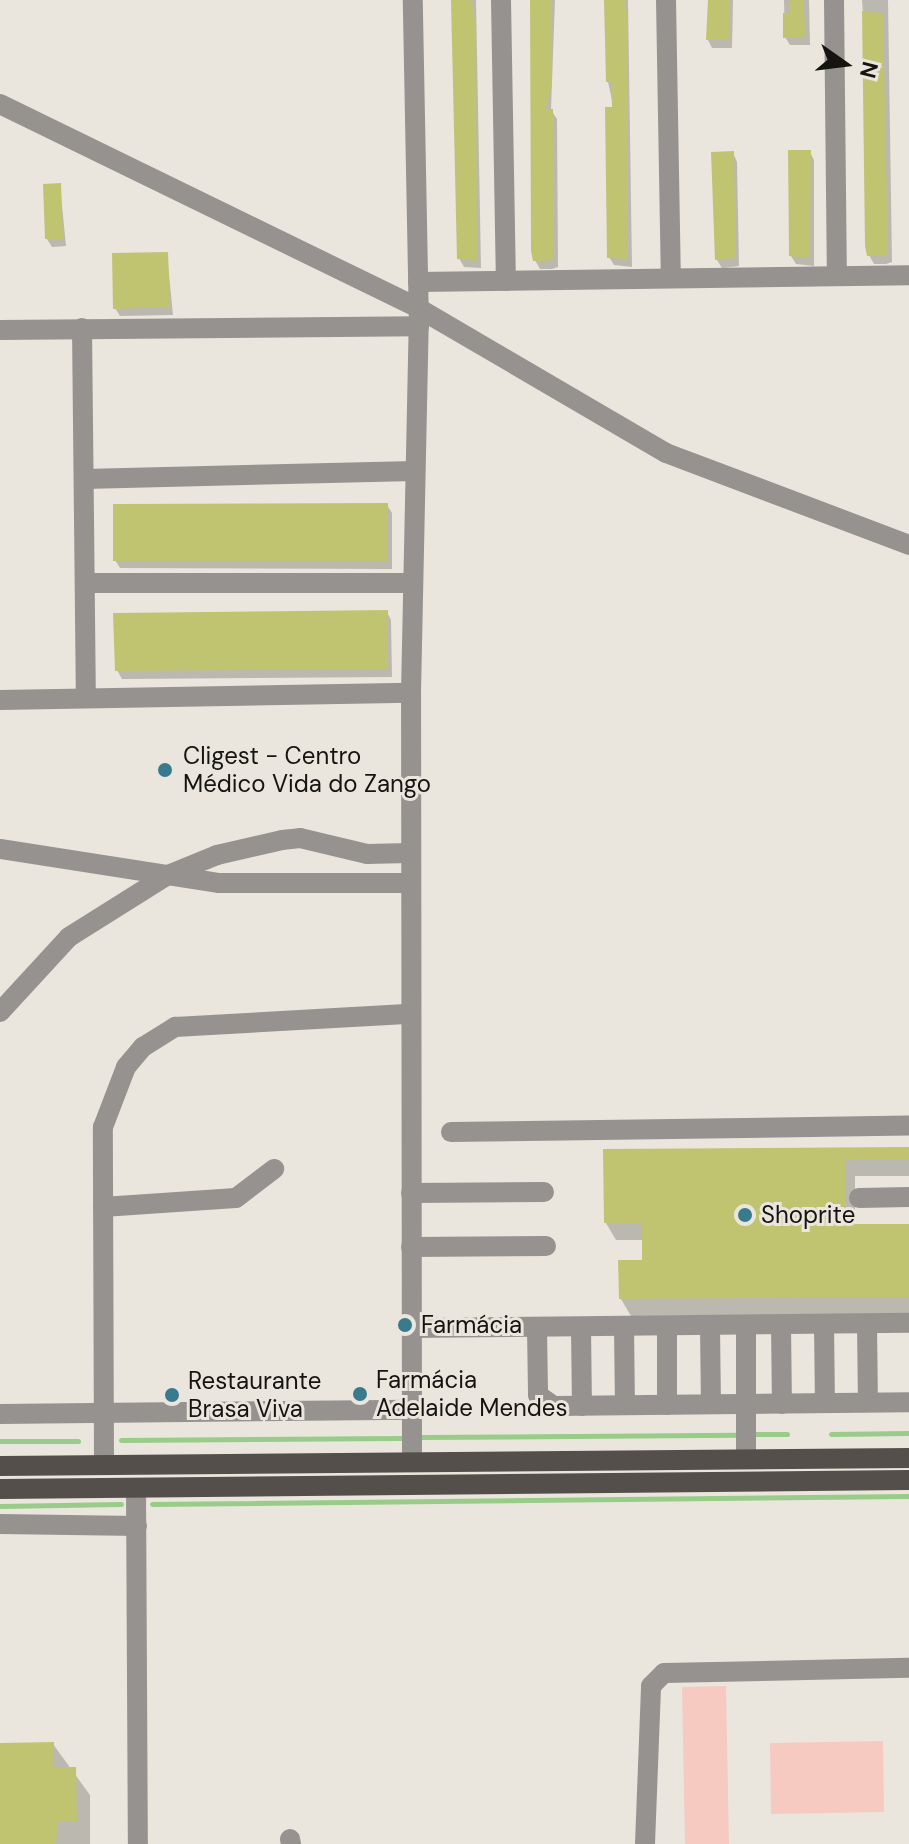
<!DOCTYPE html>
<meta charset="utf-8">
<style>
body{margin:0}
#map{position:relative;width:909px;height:1844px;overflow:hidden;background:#eae6dd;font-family:"DM Sans",sans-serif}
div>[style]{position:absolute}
.green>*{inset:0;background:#f7cac1}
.shadow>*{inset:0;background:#0003}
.stream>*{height:5px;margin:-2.5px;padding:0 2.5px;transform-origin:2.5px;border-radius:2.5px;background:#99cc89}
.building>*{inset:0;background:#c0c471}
.minor>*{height:20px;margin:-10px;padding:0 10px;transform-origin:10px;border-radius:10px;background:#969290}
.major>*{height:20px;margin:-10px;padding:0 10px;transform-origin:10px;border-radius:10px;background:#544f4b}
.dots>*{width:22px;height:22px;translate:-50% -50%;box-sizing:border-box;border:4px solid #eae6dd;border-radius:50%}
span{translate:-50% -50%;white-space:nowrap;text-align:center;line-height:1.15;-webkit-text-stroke:6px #eae6dd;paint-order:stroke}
.poi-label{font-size:24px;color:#151411}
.left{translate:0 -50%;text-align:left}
.north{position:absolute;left:805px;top:24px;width:80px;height:80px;-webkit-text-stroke:6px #eae6dd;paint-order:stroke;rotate:104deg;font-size:22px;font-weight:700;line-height:32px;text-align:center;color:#151411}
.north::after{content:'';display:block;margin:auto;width:28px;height:36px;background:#151411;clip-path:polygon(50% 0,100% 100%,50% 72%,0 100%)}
</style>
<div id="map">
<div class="green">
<i style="clip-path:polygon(726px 1686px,729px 1844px,685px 1844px,682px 1687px)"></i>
<i style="clip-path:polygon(883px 1741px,884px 1812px,771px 1814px,770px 1743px)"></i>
</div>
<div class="shadow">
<i style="clip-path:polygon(454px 0,476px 0,481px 268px,464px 267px,459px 258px)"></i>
<i style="clip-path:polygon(532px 0,555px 0,551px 110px,557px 119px,558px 267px,552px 269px,540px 269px,535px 260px)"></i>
<i style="clip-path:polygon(606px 0,628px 0,632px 267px,614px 265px,609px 257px,614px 109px,608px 82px)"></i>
<i style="clip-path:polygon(709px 0,733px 0,732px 48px,712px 48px,708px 40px)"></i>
<i style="clip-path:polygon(784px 0,809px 0,810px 45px,790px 45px,785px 37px)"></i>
<i style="clip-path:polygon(862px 0,888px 0,892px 262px,886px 264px,874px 264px,869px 255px,868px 82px)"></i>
<i style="clip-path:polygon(810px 152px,814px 160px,814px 266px,796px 264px,791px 256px)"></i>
<i style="clip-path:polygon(733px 153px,737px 162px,739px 266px,722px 268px,717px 260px)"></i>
<i style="clip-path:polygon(60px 185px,66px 246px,52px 247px,47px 239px)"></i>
<i style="clip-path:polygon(167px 254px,173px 315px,120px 316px,115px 308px)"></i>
<i style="clip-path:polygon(387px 505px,392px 513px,392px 569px,120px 568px,115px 560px)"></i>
<i style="clip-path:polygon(387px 612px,391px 620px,392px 677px,122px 679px,117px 670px)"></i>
<i style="clip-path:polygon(606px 1151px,909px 1151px,909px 1176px,855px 1176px,855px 1226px,909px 1226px,909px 1314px,631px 1316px,621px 1299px,644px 1262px,644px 1240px,616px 1240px,606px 1223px)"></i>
<i style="clip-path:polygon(53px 1744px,90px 1795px,90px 1844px,0 1844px,0 1745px)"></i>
</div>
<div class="stream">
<i style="left:749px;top:1434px;width:38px"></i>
<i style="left:831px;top:1434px;width:78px;rotate:-0.7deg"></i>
<i style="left:420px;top:1437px;width:319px;rotate:-0.4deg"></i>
<i style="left:121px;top:1440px;width:280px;rotate:-0.4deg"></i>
<i style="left:0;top:1441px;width:78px"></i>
<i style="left:152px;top:1504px;width:757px;rotate:-0.61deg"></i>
<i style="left:0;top:1506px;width:121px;rotate:-0.9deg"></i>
</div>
<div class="building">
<i style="clip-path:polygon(451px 0,472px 0,476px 30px,477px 261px,457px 259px)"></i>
<i style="clip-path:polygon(530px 0,552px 0,552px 84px,546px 109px,553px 109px,554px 259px,547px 261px,533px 261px,531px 251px)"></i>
<i style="clip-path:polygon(604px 0,625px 0,628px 22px,628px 259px,607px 258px,605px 107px,612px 107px,611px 82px,606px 82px)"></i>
<i style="clip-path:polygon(708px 0,730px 0,729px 40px,706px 40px)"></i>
<i style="clip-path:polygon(789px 0,803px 0,806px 37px,783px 38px,783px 13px,790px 13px)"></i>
<i style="clip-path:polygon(862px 11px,883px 13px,888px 254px,881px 256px,867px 256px,865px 246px)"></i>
<i style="clip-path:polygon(788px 150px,811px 150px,810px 258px,789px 256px)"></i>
<i style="clip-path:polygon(734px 151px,736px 258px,715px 260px,711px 152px)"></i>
<i style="clip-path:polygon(61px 183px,63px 239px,45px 239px,43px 184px)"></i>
<i style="clip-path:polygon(168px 252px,170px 307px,113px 309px,112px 253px)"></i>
<i style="clip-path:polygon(388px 503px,388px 561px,113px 561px,113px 504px)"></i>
<i style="clip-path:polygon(388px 610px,388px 669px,115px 671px,113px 613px)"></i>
<i style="clip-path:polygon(909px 1147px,909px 1159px,846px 1160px,846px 1224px,909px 1224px,909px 1297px,619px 1299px,618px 1260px,642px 1260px,642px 1223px,604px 1223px,603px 1149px)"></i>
<i style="clip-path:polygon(54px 1742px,53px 1767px,76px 1767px,77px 1822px,58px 1822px,56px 1844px,0 1844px,0 1743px)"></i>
</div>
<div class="minor">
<i style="left:501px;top:0;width:281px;rotate:89deg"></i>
<i style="left:666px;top:0;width:278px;rotate:89deg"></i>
<i style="left:834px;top:0;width:276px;rotate:89.4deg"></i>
<i style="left:0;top:104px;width:465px;rotate:26deg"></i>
<i style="left:418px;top:308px;width:287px;rotate:30.3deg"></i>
<i style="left:666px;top:453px;width:260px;rotate:20.7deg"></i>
<i style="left:418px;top:282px;width:491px;rotate:-0.8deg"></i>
<i style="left:82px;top:328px;width:370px;rotate:89.4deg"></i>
<i style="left:0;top:330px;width:419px;rotate:-0.5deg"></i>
<i style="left:84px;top:479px;width:331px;rotate:-1.4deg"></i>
<i style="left:85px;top:583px;width:328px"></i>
<i style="left:0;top:700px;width:411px;rotate:-1deg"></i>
<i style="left:0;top:849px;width:170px;rotate:8.8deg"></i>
<i style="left:168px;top:875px;width:53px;rotate:-22.2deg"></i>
<i style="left:217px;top:855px;width:67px;rotate:-13deg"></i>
<i style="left:282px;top:840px;width:18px;rotate:-6deg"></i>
<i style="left:300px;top:838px;width:69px;rotate:13.4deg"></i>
<i style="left:367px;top:854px;width:43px;rotate:-1.3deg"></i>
<i style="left:0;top:1012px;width:102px;rotate:-47.4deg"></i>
<i style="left:69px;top:937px;width:117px;rotate:-32.1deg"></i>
<i style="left:168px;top:875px;width:52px;rotate:8.9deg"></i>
<i style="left:219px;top:883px;width:191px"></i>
<i style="left:451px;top:1132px;width:458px;rotate:-0.8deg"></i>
<i style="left:411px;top:1193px;width:133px;rotate:-0.4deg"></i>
<i style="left:859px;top:1198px;width:50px;rotate:-1.1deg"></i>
<i style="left:103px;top:1207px;width:133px;rotate:-3.9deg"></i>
<i style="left:236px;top:1198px;width:48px;rotate:-37.3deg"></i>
<i style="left:411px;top:1247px;width:135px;rotate:-0.4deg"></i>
<i style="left:824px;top:1324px;width:79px;rotate:89.3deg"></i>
<i style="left:867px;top:1324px;width:78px;rotate:89.3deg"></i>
<i style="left:781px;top:1325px;width:79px;rotate:89.3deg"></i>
<i style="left:667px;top:1326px;width:79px;rotate:90deg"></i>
<i style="left:710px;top:1326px;width:78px;rotate:89.3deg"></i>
<i style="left:746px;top:1326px;width:133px;rotate:90deg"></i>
<i style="left:581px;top:1327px;width:79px;rotate:89.3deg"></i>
<i style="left:624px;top:1327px;width:78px;rotate:89.3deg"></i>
<i style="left:411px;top:1328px;width:498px;rotate:-0.6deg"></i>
<i style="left:537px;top:1328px;width:67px;rotate:89.1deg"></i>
<i style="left:538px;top:1395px;width:19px;rotate:35deg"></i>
<i style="left:554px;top:1406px;width:355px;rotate:-0.6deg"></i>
<i style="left:0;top:1414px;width:411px;rotate:-0.6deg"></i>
<i style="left:412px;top:1461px;width:768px;rotate:-90.07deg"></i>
<i style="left:411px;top:693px;width:367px;rotate:-88.8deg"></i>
<i style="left:419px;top:326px;width:326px;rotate:-91.1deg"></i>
<i style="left:104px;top:1463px;width:336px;rotate:-90.2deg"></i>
<i style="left:103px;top:1127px;width:64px;rotate:-69deg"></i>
<i style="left:126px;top:1067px;width:26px;rotate:-50deg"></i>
<i style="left:143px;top:1047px;width:38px;rotate:-32deg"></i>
<i style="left:175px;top:1027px;width:236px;rotate:-3.2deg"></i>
<i style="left:136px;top:1488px;width:356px;rotate:89.7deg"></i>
<i style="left:0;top:1524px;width:137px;rotate:0.8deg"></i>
<i style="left:290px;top:1839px;width:5px;rotate:79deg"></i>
<i style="left:645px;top:1844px;width:158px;rotate:-87.8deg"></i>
<i style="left:651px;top:1686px;width:18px;rotate:-45deg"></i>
<i style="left:664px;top:1673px;width:245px;rotate:-1.2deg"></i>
</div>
<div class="major">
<i style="left:0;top:1466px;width:909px;rotate:-0.5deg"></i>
<i style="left:0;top:1489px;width:909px;rotate:-0.57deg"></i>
</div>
<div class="dots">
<i style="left:165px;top:770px;background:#397a8d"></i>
<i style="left:745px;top:1215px;background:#397a8d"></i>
<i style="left:405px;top:1325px;background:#397a8d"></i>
<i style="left:360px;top:1394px;background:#397a8d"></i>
<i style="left:172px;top:1395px;background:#397a8d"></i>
</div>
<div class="poi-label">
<span class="left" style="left:183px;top:770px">Cligest - Centro<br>Médico Vida do Zango</span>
<span class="left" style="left:761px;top:1215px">Shoprite</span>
<span class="left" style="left:421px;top:1325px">Farmácia</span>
<span class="left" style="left:376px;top:1394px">Farmácia<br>Adelaide Mendes</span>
<span class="left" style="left:188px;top:1395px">Restaurante<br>Brasa Viva</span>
</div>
<div class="north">N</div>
</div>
